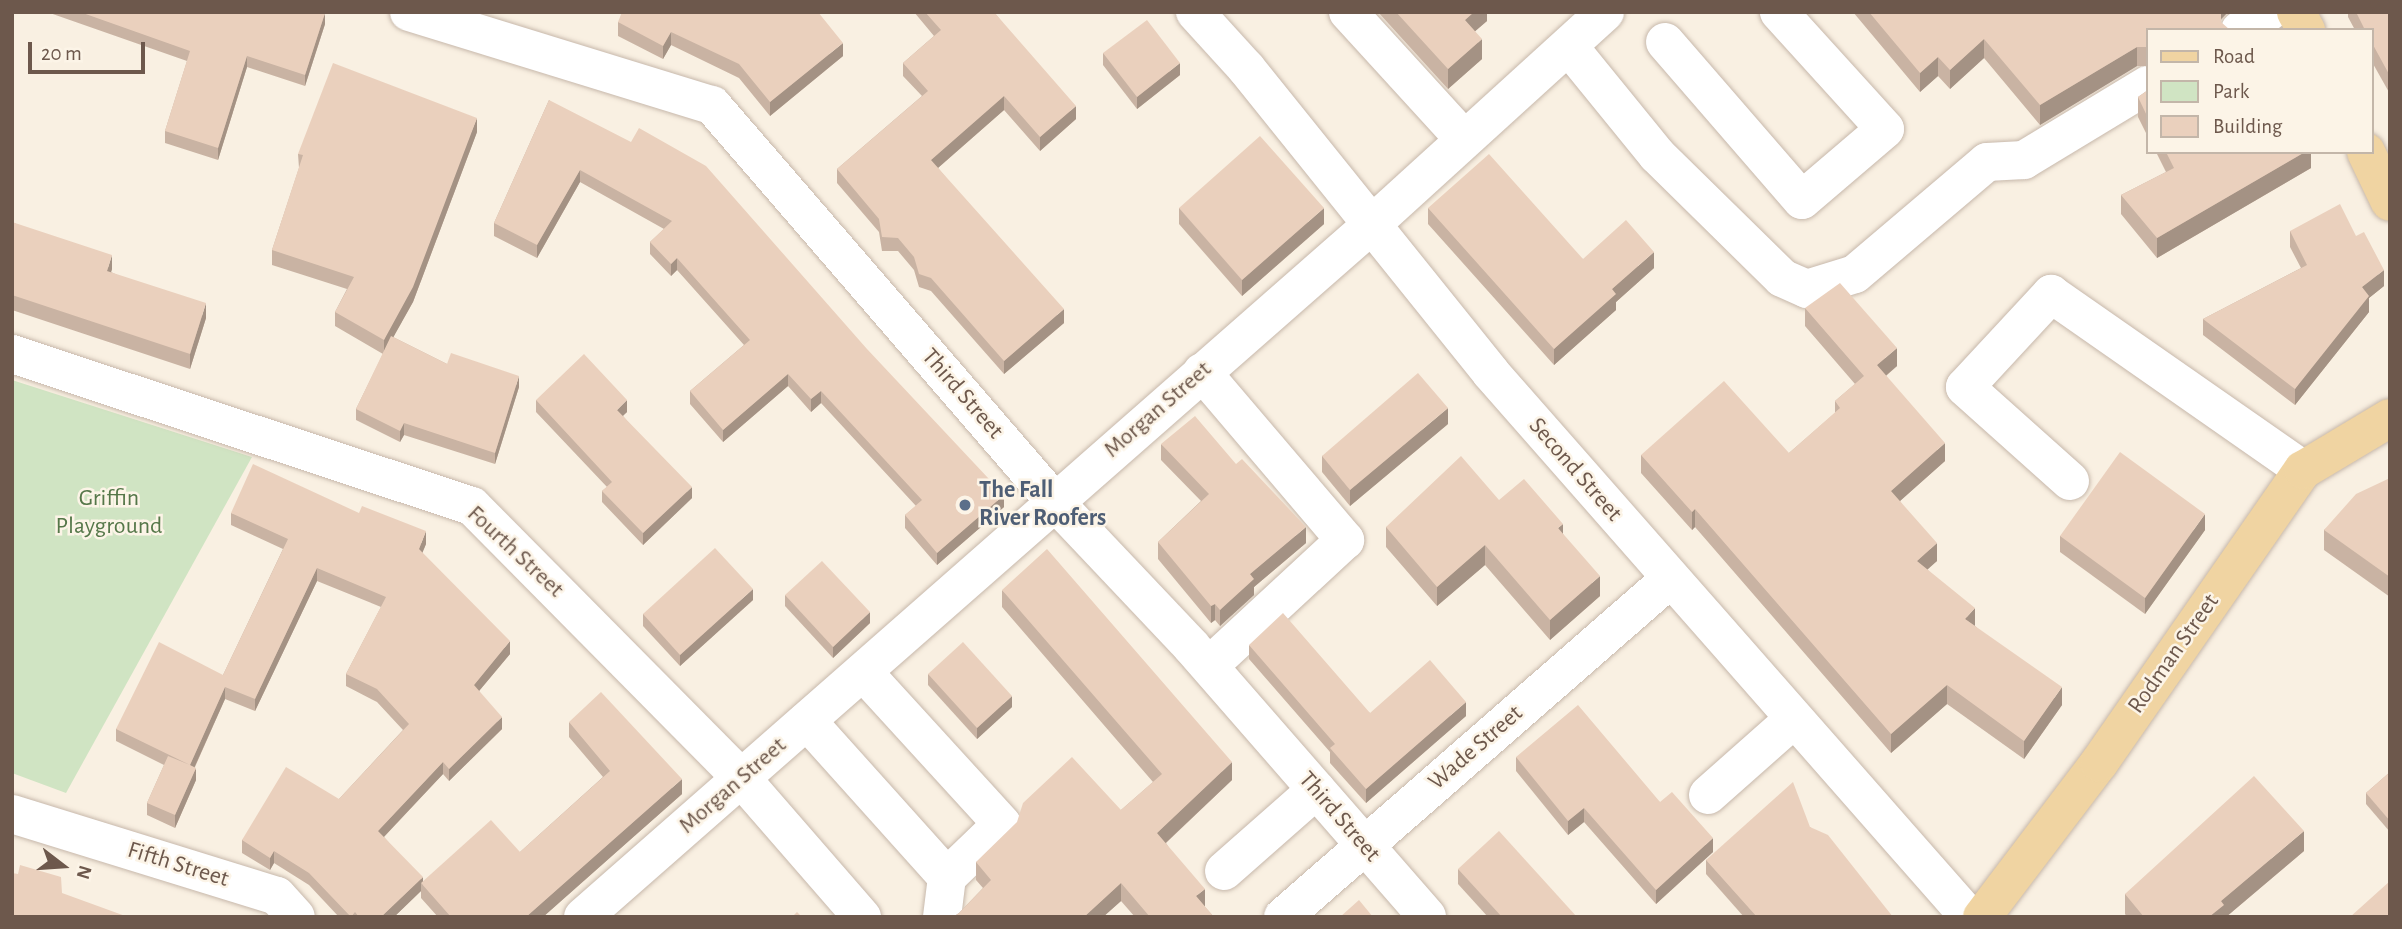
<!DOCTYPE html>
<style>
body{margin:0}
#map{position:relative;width:2402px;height:929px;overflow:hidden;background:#f9f0e2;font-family:"Alegreya Sans",sans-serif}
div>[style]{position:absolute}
.green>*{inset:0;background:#d0e4c3}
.roads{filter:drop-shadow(0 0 2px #c7b8ab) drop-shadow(0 0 2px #c7b8ab)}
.minor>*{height:38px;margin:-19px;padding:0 19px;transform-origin:19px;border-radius:19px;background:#fff}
.major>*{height:38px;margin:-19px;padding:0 19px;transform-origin:19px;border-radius:19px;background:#f0d4a2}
.wall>*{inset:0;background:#c9b3a3}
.shaded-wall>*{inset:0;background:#a49284}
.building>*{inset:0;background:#ead0bd}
.dots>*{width:19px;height:19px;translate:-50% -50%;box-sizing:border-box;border:4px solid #fcf4e7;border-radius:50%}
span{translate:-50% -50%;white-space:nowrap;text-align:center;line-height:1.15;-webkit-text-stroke:5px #fcf4e7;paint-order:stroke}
.street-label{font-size:24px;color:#6d584c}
.service-label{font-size:24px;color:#4e5e75;font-weight:700}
.left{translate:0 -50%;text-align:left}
.park-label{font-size:24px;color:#557749}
.frame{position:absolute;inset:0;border:14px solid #6d584c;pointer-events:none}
.legend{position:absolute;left:2146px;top:28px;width:228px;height:126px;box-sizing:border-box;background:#fcf4e7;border:2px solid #c3b6a9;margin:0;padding:9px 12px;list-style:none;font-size:21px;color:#6d584c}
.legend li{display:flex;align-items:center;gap:14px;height:35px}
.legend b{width:35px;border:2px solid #c3b6a9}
.north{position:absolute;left:28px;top:831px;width:70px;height:70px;-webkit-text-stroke:5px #fcf4e7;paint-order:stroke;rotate:107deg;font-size:19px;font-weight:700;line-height:28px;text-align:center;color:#6d584c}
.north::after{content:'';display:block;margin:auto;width:24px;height:32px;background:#6d584c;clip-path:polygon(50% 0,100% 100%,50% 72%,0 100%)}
.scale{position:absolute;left:28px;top:42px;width:117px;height:32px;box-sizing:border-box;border:4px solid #6d584c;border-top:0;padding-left:9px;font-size:21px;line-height:24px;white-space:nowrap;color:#6d584c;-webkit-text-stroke:5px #fcf4e7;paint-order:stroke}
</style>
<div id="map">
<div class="green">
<i style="clip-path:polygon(12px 380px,252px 457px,66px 793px,12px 773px)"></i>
</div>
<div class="roads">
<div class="minor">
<i style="left:409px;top:12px;width:317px;rotate:17.1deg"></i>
<i style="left:712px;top:105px;width:523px;rotate:49.18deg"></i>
<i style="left:1054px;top:501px;width:199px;rotate:46.6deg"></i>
<i style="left:1191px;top:646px;width:359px;rotate:48.9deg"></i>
<i style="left:1195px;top:12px;width:76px;rotate:47.7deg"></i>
<i style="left:1246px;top:68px;width:391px;rotate:51.2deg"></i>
<i style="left:1491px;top:373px;width:724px;rotate:48.69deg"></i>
<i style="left:1348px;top:12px;width:172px;rotate:47.6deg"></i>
<i style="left:2240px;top:30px;width:34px;rotate:-32deg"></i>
<i style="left:1665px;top:42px;width:209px;rotate:49.1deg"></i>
<i style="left:1802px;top:200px;width:109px;rotate:-40.5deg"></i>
<i style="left:1885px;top:129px;width:158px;rotate:-132.2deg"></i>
<i style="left:1570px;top:48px;width:138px;rotate:50.9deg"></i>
<i style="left:1657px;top:155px;width:175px;rotate:44.5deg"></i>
<i style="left:1782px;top:278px;width:27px;rotate:24deg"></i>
<i style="left:1807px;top:289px;width:50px;rotate:-17.4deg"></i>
<i style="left:1855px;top:274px;width:173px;rotate:-40.3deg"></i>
<i style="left:1987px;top:162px;width:37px;rotate:-3deg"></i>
<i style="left:2024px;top:160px;width:145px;rotate:-31.2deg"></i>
<i style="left:12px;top:354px;width:484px;rotate:18.3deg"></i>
<i style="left:472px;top:506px;width:384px;rotate:45.3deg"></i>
<i style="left:742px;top:779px;width:183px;rotate:49deg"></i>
<i style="left:1202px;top:372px;width:221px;rotate:49.6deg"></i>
<i style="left:1345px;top:540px;width:185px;rotate:137.2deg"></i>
<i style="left:2070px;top:481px;width:141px;rotate:-138.2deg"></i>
<i style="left:1965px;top:387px;width:127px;rotate:-47.2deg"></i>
<i style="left:2051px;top:294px;width:307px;rotate:34.9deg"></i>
<i style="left:807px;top:721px;width:210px;rotate:48.1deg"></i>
<i style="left:947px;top:877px;width:76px;rotate:-43.9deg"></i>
<i style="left:1002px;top:824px;width:206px;rotate:-132.4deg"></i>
<i style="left:1708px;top:795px;width:115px;rotate:-41.5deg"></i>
<i style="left:12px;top:814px;width:277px;rotate:17.2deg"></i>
<i style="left:277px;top:896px;width:28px;rotate:48deg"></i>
<i style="left:1224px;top:871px;width:123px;rotate:-41.4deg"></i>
<i style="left:583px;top:917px;width:1046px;rotate:-41.28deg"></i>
<i style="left:1369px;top:227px;width:319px;rotate:-42.3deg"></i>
<i style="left:942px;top:917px;width:40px;rotate:-82.9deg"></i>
<i style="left:1283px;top:917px;width:514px;rotate:-41.13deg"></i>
</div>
<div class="major">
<i style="left:2296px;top:12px;width:21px;rotate:61deg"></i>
<i style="left:2366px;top:152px;width:55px;rotate:64.4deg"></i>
<i style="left:1982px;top:917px;width:193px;rotate:-52.8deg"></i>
<i style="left:2099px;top:763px;width:357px;rotate:-55.2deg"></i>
<i style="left:2303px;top:470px;width:101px;rotate:-30.9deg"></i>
</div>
</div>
<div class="wall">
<i style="clip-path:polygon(47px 12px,324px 12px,325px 24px,305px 86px,247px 67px,218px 160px,165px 143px,165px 131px,187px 61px)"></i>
<i style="clip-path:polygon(914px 12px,994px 12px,1076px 119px,1040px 151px,1004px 110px,938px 168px,1064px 323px,1004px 374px,931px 291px,919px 287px,914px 270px,898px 251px,882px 251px,879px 232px,837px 183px,837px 169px,922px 96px,903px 76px,903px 63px,934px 36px)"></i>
<i style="clip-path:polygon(1378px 12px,1487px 12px,1487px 21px,1475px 31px,1482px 59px,1448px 89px)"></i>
<i style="clip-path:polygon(1853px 12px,2228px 12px,2221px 20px,2221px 22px,2148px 30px,2148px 66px,2137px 66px,2040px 125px,1984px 58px,1950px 89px,1938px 76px,1920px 92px)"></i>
<i style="clip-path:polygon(2348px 12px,2390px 12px,2390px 94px,2372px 62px,2372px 30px,2355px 30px,2348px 17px)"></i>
<i style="clip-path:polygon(618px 22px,843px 56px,770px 116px,739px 78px,671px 45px,663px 59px,618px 36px)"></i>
<i style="clip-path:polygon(1103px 53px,1180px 75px,1137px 109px,1103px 65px)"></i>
<i style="clip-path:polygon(2148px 90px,2148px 137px,2138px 117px,2138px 97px)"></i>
<i style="clip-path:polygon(549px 100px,1004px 507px,937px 565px,905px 528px,905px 515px,916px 506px,821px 403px,811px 412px,788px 386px,723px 442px,690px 404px,690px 391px,744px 345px,677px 270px,671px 276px,650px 254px,650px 242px,664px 229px,580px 182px,537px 258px,494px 236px,494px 223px)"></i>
<i style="clip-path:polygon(477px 132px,413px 302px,393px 337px,447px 364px,519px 387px,495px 464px,404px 435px,400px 442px,356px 420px,356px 409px,383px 354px,335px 326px,335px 312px,347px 289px,272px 265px,272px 250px,299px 168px,298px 154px)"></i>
<i style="clip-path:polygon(2156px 152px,2311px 152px,2311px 168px,2157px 258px,2121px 214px,2121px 195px,2166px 172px)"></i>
<i style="clip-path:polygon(1179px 208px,1324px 224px,1242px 296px,1179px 224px)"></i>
<i style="clip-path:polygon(1428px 208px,1583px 259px,1654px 268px,1616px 302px,1616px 310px,1554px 365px,1428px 224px)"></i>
<i style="clip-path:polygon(12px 222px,112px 269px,111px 272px,206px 318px,190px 369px,12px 310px)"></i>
<i style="clip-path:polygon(2290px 231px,2356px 236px,2384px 286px,2369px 298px,2369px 312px,2295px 405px,2203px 335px,2203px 319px,2301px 268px,2290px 247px)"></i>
<i style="clip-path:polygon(1805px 308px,1897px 366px,1886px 376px,1945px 461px,1900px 501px,1937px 561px,1927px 569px,1975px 626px,2062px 705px,2024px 759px,1947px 704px,1891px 753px,1695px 527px,1692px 530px,1641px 473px,1641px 455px,1789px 453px,1835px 413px,1835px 401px,1855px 384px,1805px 326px)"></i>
<i style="clip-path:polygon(536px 400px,627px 412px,623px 416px,692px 498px,643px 545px,602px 502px,602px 491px,607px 487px,536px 412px)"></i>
<i style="clip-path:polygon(1448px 424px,1350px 506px,1322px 472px,1322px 456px)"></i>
<i style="clip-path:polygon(1161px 444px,1306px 543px,1254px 587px,1254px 595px,1220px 626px,1215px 620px,1211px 623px,1158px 559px,1158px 542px,1201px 501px,1161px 460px)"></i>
<i style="clip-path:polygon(2390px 478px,2390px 597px,2324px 550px,2324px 530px)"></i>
<i style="clip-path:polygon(1499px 500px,1563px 534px,1600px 596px,1550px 640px,1485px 565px,1437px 606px,1386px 547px,1386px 527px)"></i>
<i style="clip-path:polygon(231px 513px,426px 544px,422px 553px,510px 654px,479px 691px,502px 729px,449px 781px,443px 774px,384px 837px,423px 882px,520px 852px,603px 777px,569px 737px,569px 722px,682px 794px,543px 917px,438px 917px,421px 898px,421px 891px,394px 917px,339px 917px,309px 885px,274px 863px,270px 870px,242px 853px,242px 840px,339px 799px,403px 730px,377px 702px,346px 686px,346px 674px,381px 607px,317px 581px,255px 711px,225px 699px,195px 767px,196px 780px,175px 828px,147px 815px,147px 803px,164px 765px,116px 741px,116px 729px,223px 675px,283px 549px,231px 525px)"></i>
<i style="clip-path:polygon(2205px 530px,2145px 614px,2060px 552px,2060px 536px)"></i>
<i style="clip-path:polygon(1002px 590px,1232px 780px,1166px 843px,1205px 907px,1214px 917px,1135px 917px,1121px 901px,1103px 917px,953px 917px,959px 913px,983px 888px,976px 880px,976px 862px,1121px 810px,1153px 782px,1002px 607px)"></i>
<i style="clip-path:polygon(785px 595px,870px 623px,833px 658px,785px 606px)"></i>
<i style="clip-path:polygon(753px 600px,680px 666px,643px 626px,643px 614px)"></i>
<i style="clip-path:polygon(1249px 645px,1370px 713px,1466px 716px,1366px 803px,1330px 763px,1330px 752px,1249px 659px)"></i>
<i style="clip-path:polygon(928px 674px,1012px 707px,977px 739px,928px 685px)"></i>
<i style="clip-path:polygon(1516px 757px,1660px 802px,1713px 852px,1656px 904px,1584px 822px,1568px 835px,1516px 771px)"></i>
<i style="clip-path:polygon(2390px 772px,2390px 832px,2366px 804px,2366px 793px)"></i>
<i style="clip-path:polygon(1810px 827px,1893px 917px,1744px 917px,1706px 874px,1706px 860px)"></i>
<i style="clip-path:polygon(2304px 851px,2226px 917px,2127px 917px,2125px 914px,2125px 894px)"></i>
<i style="clip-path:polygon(1458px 869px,1577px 917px,1488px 917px,1458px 884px)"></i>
</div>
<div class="shaded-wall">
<i style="clip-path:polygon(1474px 12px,1487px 12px,1487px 21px,1465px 40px,1465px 20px)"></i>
<i style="clip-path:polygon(2220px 12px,2228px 12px,2220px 20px)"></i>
<i style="clip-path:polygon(325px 13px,325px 24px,305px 86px,305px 75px)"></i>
<i style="clip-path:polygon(671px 32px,671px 45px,663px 59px,663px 46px)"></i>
<i style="clip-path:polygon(1482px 39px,1482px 59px,1448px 89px,1448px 69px)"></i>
<i style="clip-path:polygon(1984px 39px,1984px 58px,1950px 89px,1950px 70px)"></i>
<i style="clip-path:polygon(843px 43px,843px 56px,770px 116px,770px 102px)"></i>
<i style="clip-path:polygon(2137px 47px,2137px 66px,2040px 125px,2040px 105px)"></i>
<i style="clip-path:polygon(247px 56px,247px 67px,218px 160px,218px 148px)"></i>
<i style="clip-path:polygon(1938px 57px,1938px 76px,1920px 92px,1920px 73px)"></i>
<i style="clip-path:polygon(1180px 63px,1180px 75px,1137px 109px,1137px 97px)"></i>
<i style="clip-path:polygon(1004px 96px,1004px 110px,931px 174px,931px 160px)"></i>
<i style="clip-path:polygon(1076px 106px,1076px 119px,1040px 151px,1040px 137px)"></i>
<i style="clip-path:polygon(477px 118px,477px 132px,413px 302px,384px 354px,384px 340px)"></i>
<i style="clip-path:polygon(2305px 152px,2311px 152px,2311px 168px,2157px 258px,2157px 238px)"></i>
<i style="clip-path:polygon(580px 170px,580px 182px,537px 258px,537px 245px)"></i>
<i style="clip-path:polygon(1324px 208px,1324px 224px,1242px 296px,1242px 280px)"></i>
<i style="clip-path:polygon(1654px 252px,1654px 268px,1616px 302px,1616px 310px,1554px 365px,1554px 349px,1612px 289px)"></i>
<i style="clip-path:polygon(112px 255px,112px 269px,107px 285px,107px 271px)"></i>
<i style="clip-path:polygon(677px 258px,677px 270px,671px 276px,671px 264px)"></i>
<i style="clip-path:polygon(2384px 270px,2384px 286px,2369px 298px,2369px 312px,2295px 405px,2295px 389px,2362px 287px)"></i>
<i style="clip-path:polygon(206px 303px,206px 318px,190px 369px,190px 354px)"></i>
<i style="clip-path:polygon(1064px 309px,1064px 323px,1004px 374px,1004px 361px)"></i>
<i style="clip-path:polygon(1897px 348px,1897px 366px,1877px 383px,1877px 365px)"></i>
<i style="clip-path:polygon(788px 374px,788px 386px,723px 442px,723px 430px)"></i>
<i style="clip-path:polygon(519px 376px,519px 387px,495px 464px,495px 453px)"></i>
<i style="clip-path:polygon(821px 391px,821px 403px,811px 412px,811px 399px)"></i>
<i style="clip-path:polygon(627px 400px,627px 412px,617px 421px,617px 410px)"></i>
<i style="clip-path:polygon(1448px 408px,1448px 424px,1350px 506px,1350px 490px)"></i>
<i style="clip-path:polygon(404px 423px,404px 435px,400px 442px,400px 431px)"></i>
<i style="clip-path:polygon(1945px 443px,1945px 461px,1891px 509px,1891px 491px)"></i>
<i style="clip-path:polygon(692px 487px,692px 498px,643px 545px,643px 533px)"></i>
<i style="clip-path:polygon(1004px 495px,1004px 507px,937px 565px,937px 553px)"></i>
<i style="clip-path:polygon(1695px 509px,1695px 527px,1692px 530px,1692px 512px)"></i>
<i style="clip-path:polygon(2205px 514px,2205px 530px,2145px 614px,2145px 598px)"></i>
<i style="clip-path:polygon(1563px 524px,1563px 544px,1558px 528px)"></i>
<i style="clip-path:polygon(1306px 527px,1306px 543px,1254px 587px,1254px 595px,1220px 626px,1220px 610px,1250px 574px)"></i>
<i style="clip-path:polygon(426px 531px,426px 544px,419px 561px,419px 549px)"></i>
<i style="clip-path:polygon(1937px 543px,1937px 561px,1917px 579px,1917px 561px)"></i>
<i style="clip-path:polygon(1485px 545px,1485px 565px,1437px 606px,1437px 587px)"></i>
<i style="clip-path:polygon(317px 568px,317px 581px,255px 711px,255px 699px)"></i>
<i style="clip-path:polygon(1600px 576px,1600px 596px,1550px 640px,1550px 620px)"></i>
<i style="clip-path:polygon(753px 589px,753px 600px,680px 666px,680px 655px)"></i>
<i style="clip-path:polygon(1215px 604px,1215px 620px,1211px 623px,1211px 606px)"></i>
<i style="clip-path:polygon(1975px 608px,1975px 626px,1965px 619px)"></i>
<i style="clip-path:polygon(870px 612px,870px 623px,833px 658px,833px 647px)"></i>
<i style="clip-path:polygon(510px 641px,510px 654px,474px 697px,474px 685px)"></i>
<i style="clip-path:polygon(1947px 685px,1947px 704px,1891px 753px,1891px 734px)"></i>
<i style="clip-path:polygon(225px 687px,225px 699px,190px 777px,190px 765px)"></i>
<i style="clip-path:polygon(2062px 687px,2062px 705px,2024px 759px,2024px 741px)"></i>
<i style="clip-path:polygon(1012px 696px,1012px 707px,977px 739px,977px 728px)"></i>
<i style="clip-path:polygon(1466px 702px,1466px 716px,1366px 803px,1366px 789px)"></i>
<i style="clip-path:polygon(502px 717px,502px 729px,449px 781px,449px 769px)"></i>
<i style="clip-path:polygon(443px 762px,443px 774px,378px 843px,378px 831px)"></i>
<i style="clip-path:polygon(1232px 762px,1232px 780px,1157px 851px,1157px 833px)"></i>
<i style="clip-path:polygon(196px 768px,196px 780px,175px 828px,175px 815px)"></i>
<i style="clip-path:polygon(682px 779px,682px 794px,543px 917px,526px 917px)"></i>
<i style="clip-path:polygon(1584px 808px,1584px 822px,1568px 835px,1568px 821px)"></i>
<i style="clip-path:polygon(2304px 831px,2304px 851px,2226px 917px,2209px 917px,2221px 901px)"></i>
<i style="clip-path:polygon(1713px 838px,1713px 852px,1656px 904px,1656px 890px)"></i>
<i style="clip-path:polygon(274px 851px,274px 863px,270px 870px,270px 858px)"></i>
<i style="clip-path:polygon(423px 877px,423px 885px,421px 883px,421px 891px,394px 917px,381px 917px)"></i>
<i style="clip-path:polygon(1121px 883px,1121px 901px,1103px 917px,1084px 917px)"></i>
<i style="clip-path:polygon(1205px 889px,1205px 907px,1196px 896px)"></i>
</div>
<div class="building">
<i style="clip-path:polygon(80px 12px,324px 12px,325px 13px,305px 75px,247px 56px,218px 148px,165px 131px,190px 51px)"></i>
<i style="clip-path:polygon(622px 12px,818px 12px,843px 43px,770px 102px,739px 64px,671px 32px,663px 46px,618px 22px)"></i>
<i style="clip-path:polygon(925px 12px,994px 12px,1076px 106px,1040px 137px,1004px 96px,931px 160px,1064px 309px,1004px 361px,931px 278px,919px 274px,914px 257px,898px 238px,882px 237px,879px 219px,837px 169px,928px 91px,903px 63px,941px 30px)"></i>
<i style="clip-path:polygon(1396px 12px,1474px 12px,1465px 20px,1482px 39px,1448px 69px)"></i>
<i style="clip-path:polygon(1869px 12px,2221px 12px,2221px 22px,2230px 30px,2148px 30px,2148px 47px,2137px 47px,2040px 105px,1984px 39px,1950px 70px,1938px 57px,1920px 73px)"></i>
<i style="clip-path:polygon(2356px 12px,2390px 12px,2390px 76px,2372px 43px,2372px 30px,2365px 30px)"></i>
<i style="clip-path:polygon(1147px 20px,1180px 63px,1137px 97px,1103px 53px)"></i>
<i style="clip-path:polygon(333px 63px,477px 118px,413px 287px,384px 340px,335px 312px,354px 277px,272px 250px,303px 155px,298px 154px)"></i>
<i style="clip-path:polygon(2148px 90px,2148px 118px,2138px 97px)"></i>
<i style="clip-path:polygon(549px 100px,631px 142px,639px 128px,706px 166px,867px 349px,1004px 495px,937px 553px,905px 515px,922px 500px,821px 391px,811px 399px,788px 374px,723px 430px,690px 391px,750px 340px,677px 258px,671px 264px,650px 242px,672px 221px,580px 170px,537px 245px,494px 223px)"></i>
<i style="clip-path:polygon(1260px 136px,1324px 208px,1242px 280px,1179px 208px)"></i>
<i style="clip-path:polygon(2166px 152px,2305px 152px,2157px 238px,2121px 195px,2174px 168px)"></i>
<i style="clip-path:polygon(1489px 154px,1583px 259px,1626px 220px,1654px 252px,1612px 289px,1616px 294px,1554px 349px,1428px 208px)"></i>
<i style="clip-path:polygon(2340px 204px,2356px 236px,2364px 232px,2384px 270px,2362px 287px,2369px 296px,2295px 389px,2203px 319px,2307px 265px,2290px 231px)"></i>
<i style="clip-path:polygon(12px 222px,112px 255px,107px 271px,206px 303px,190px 354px,12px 295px)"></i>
<i style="clip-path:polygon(1840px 283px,1897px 348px,1877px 365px,1945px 443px,1891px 491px,1937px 543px,1917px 561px,1975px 608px,1965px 619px,2062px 687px,2024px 741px,1947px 685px,1891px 734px,1695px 509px,1692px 512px,1641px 455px,1724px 381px,1789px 453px,1840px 408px,1835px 401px,1864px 376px,1805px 308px)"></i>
<i style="clip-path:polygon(391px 336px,447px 364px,451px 353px,519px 376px,495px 453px,404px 423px,400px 431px,356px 409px)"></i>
<i style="clip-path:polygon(584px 354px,627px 400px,617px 410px,692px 487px,643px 533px,602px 491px,612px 482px,536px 400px)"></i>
<i style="clip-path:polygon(1418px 373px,1448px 408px,1350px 490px,1322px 456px)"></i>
<i style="clip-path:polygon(1195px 416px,1236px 464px,1242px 459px,1306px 527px,1250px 574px,1254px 579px,1220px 610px,1215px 604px,1211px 606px,1158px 542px,1209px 494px,1161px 444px)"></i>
<i style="clip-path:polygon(2120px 452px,2205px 514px,2145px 598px,2060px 536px)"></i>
<i style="clip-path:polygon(1461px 456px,1499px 500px,1524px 479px,1563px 524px,1558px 528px,1600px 576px,1550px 620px,1485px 545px,1437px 587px,1386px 527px)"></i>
<i style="clip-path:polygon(253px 464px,359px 513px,362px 506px,426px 531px,419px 549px,510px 641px,474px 685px,502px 717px,449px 769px,443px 762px,378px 831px,423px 877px,381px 917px,359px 917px,355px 912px,351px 917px,309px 873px,274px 851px,270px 858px,242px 840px,286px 767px,339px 799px,409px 724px,377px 689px,346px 674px,386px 597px,317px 568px,255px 699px,225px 687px,190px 765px,196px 768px,175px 815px,147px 803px,168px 756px,190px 765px,116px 729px,159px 642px,223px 675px,288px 539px,231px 513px)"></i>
<i style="clip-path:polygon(2390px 478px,2390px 577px,2324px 530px,2356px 494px)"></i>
<i style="clip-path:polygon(715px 548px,753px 589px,680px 655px,643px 614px)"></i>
<i style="clip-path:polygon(1047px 549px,1232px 762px,1157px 833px,1205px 889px,1196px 896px,1214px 917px,1150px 917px,1121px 883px,1084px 917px,953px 917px,959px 913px,991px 880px,976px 862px,1017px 822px,1023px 803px,1072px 757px,1121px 810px,1162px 774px,1002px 590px)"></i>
<i style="clip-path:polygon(822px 561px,870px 612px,833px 647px,785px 595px)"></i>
<i style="clip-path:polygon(1283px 613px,1370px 713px,1430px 660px,1466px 702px,1366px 789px,1330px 748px,1335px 744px,1249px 645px)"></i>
<i style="clip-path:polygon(963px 642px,1012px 696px,977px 728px,928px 674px)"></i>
<i style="clip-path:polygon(601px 692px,682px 779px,526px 917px,451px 917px,421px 883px,491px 820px,520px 852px,610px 771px,569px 722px)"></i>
<i style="clip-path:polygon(1578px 705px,1660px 802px,1672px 792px,1713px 838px,1656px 890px,1584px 808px,1568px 821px,1516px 757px)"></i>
<i style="clip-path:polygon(2390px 772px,2390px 821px,2366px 793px)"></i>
<i style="clip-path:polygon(2254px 776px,2304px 831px,2221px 901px,2224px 905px,2209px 917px,2144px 917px,2125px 894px)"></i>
<i style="clip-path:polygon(1793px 782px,1810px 827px,1828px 835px,1893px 917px,1757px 917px,1706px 860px)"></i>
<i style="clip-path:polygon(1499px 831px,1577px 917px,1502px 917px,1458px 869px)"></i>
<i style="clip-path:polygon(20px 865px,61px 877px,62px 893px,128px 917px,12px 917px,12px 873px,18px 874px)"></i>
<i style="clip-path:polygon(2390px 881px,2390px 917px,2350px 917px)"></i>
<i style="clip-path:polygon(1359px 900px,1373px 917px,1340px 917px)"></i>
<i style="clip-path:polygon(797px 912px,802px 917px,792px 917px)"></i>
</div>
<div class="dots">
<i style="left:965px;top:505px;background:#5c6f8a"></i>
</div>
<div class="street-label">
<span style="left:962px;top:394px;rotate:49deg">Third Street</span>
<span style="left:1158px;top:410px;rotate:-41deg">Morgan Street</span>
<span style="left:1575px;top:470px;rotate:49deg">Second Street</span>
<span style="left:515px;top:552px;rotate:43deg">Fourth Street</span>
<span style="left:2174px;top:654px;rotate:-55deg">Rodman Street</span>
<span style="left:1476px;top:748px;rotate:-41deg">Wade Street</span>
<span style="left:733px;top:786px;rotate:-41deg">Morgan Street</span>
<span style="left:1339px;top:817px;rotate:49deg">Third Street</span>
<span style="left:178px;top:865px;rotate:17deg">Fifth Street</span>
</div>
<div class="service-label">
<span class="left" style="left:979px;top:505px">The Fall<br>River Roofers</span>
</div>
<div class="park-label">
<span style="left:109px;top:513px">Griffin<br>Playground</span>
</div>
<div class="frame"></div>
<ul class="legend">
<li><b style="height:9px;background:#f0d4a2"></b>Road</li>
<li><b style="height:19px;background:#d0e4c3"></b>Park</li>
<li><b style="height:19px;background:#ead0bd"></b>Building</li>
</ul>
<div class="north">N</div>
<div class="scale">20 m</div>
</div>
